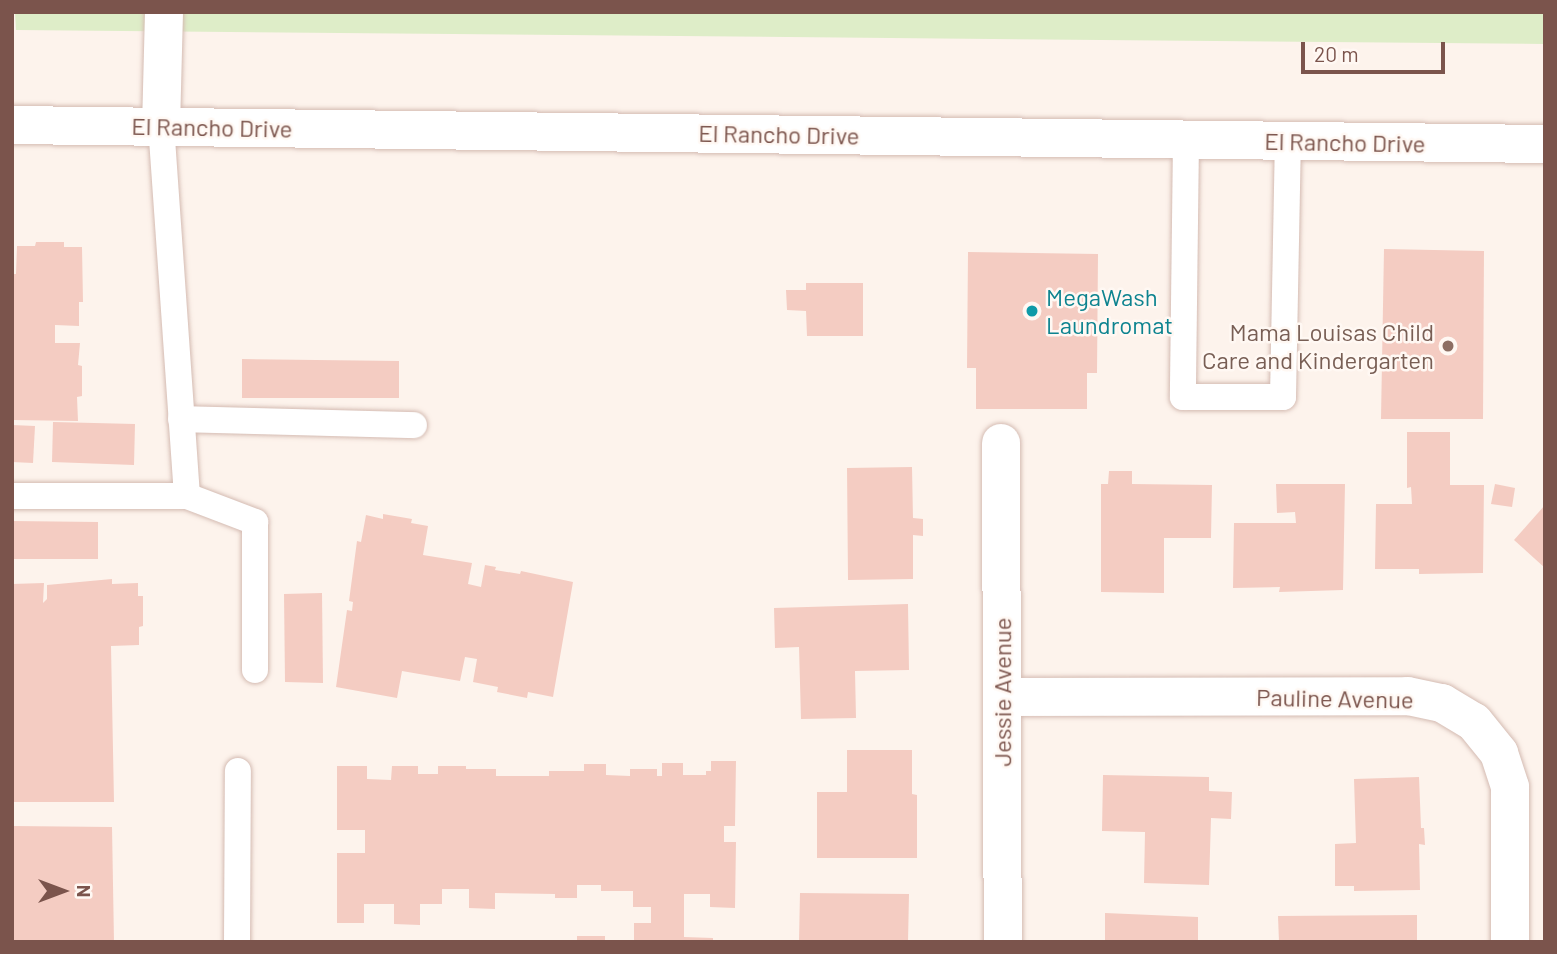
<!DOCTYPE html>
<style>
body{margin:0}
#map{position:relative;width:1557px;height:954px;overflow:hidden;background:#fdf3ec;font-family:Barlow,sans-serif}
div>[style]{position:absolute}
.green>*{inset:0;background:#deedc8}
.building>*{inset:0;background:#f4ccc2}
.roads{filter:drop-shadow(0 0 2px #d4bbb2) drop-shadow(0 0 2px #d4bbb2)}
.service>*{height:26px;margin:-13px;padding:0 13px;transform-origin:13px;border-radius:13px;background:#fff}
.minor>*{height:38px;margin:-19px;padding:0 19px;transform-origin:19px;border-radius:19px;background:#fff}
.secondary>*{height:38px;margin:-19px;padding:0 19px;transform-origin:19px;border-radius:19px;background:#fff}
.dots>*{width:19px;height:19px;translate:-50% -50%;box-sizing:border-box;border:4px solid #fff8f3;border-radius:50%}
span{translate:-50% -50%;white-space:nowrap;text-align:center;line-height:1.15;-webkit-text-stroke:5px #fff8f3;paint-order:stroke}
.street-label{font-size:24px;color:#7b544c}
.culture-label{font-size:24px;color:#0d838f}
.left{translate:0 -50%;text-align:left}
.education-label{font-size:24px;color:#785e54}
.right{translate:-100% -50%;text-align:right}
.frame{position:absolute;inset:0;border:14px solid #7b544c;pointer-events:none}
.north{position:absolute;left:28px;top:856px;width:70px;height:70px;-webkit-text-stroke:5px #fff8f3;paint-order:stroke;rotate:90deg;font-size:19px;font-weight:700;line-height:28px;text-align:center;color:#7b544c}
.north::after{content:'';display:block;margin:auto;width:24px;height:32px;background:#7b544c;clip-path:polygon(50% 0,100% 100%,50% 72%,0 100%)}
.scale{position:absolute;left:1301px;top:42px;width:144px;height:32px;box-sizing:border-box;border:4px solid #7b544c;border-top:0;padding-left:9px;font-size:21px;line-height:24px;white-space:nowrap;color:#7b544c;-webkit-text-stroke:5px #fff8f3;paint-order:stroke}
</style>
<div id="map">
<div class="green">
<i style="clip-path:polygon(15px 12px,1545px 12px,1545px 44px,16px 30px)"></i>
</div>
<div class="building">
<i style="clip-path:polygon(36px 242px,64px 242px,64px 247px,82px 247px,83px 302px,79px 302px,79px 326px,55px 325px,55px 343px,80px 343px,78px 365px,82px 366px,82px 396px,77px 397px,78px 421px,13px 420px,12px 274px,16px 274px,17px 246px,35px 246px)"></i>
<i style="clip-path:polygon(1384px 249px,1484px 251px,1483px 419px,1381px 419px)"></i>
<i style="clip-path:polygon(968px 252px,1098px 254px,1097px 373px,1087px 373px,1087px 409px,976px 409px,976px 368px,967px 368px)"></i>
<i style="clip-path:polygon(806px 283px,863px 283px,863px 336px,807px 336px,806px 311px,787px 310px,786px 290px,806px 290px)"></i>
<i style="clip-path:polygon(242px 359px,399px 361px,399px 398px,242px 398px)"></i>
<i style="clip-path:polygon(53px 422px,135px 424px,134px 465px,52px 462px)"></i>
<i style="clip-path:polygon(12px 425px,35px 426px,33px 463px,12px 462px)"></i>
<i style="clip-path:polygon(1407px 432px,1450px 432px,1450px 485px,1484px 485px,1483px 573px,1419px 574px,1419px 569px,1375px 569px,1376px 504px,1412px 504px,1411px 487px,1407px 488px)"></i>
<i style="clip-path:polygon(912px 467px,913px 518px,923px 519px,923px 536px,913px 535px,913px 579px,848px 580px,847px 468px)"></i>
<i style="clip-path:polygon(1109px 471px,1132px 471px,1132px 484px,1212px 485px,1211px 538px,1164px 538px,1164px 593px,1101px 592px,1101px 484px,1108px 484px)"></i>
<i style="clip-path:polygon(1276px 484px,1345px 484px,1343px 590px,1279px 592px,1280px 587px,1233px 588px,1234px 523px,1296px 523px,1295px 512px,1277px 513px)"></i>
<i style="clip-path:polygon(1495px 484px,1515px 488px,1512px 507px,1491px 504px)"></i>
<i style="clip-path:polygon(1545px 505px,1545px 568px,1514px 540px)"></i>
<i style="clip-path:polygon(383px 514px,412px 519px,411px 523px,428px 526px,423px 555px,472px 563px,468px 584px,481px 587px,485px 565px,496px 567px,495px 570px,520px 574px,521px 571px,573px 582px,553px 697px,528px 692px,527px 698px,497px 692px,498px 687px,473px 682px,477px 659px,465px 657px,460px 681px,402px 671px,397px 698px,336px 687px,347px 610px,352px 611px,353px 602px,349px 601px,357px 541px,361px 542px,366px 515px,383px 519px)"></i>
<i style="clip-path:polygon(12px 521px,98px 522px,98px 559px,12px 559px)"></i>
<i style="clip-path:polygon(112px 579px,112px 584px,138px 583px,138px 596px,143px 596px,143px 626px,139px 627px,139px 645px,111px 646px,114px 802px,12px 802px,12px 584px,44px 583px,43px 603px,47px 599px,47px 585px)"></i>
<i style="clip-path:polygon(322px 593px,323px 683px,285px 682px,284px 594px)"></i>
<i style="clip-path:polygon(908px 604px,909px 670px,855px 671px,856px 718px,801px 719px,799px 647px,775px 648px,774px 608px)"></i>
<i style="clip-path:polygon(847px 750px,912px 750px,912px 794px,917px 795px,917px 858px,817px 858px,817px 792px,847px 792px)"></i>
<i style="clip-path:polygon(711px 761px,736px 761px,735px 826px,724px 826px,724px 842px,736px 842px,735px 908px,710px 907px,710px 894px,684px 894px,684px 937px,713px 938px,713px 942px,634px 942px,634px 923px,651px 923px,651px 907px,633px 907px,633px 891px,601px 891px,601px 885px,577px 885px,577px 898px,555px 898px,555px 894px,495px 893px,495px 909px,469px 908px,469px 889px,442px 889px,442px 904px,420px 904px,420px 925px,394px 924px,394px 904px,364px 904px,364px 923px,337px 923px,337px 853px,365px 853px,365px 830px,337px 830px,337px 766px,367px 766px,367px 779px,391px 780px,392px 766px,418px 766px,418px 774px,438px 774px,438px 766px,466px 766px,466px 769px,496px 769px,496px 776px,549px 776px,549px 771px,584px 771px,584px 764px,606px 764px,606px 775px,630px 776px,630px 769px,657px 769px,657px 776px,662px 776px,662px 763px,683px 763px,683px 775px,706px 775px,706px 771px,711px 771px)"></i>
<i style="clip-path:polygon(1103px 775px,1209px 777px,1209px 791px,1232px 792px,1231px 819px,1211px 818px,1209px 885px,1144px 883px,1145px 832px,1102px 831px)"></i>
<i style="clip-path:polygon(1419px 777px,1421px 828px,1424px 828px,1425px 845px,1419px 844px,1420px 890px,1354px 891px,1354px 886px,1335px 886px,1335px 844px,1356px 843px,1354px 779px)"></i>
<i style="clip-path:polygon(12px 826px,112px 827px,114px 942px,12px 942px)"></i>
<i style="clip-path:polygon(800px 893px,909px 894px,908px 942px,799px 942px)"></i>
<i style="clip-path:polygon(1105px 913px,1198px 917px,1198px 942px,1105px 942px)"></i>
<i style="clip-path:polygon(1417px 915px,1417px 942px,1279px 942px,1278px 916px)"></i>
<i style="clip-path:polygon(577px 936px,605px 936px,605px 942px,577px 942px)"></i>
</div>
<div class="roads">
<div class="service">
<i style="left:1186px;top:140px;width:257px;rotate:90.7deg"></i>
<i style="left:1183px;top:397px;width:100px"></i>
<i style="left:1283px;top:397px;width:256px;rotate:-88.9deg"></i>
<i style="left:181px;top:419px;width:233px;rotate:1.5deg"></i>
<i style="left:12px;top:496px;width:175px"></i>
<i style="left:187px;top:496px;width:370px;rotate:-94deg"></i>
<i style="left:187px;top:496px;width:73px;rotate:20.9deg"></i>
<i style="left:255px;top:522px;width:148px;rotate:90deg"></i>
<i style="left:237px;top:942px;width:171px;rotate:-89.7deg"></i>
</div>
<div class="minor">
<i style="left:161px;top:127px;width:115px;rotate:-88.5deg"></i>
<i style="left:1001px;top:443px;width:499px;rotate:89.8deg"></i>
<i style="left:1002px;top:697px;width:406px;rotate:-0.1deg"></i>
<i style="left:1408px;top:696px;width:35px;rotate:12deg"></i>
<i style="left:1442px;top:703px;width:37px;rotate:31deg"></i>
<i style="left:1474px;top:722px;width:40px;rotate:51deg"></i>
<i style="left:1499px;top:753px;width:36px;rotate:72deg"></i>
<i style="left:1510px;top:787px;width:155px;rotate:90deg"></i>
</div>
<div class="secondary">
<i style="left:12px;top:125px;width:1533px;rotate:0.71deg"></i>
</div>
</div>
<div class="dots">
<i style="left:1032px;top:311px;background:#0f9aa8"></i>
<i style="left:1448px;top:346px;background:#8d6e63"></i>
</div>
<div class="street-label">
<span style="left:212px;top:127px;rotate:1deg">El Rancho Drive</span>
<span style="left:779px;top:134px;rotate:1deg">El Rancho Drive</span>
<span style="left:1345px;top:142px;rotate:1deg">El Rancho Drive</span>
<span style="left:1002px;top:692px;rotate:-90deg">Jessie Avenue</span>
<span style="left:1335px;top:698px;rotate:1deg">Pauline Avenue</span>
</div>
<div class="culture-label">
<span class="left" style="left:1046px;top:311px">MegaWash<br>Laundromat</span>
</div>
<div class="education-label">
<span class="right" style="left:1434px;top:346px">Mama Louisas Child<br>Care and Kindergarten</span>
</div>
<div class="frame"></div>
<div class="north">N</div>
<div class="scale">20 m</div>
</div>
